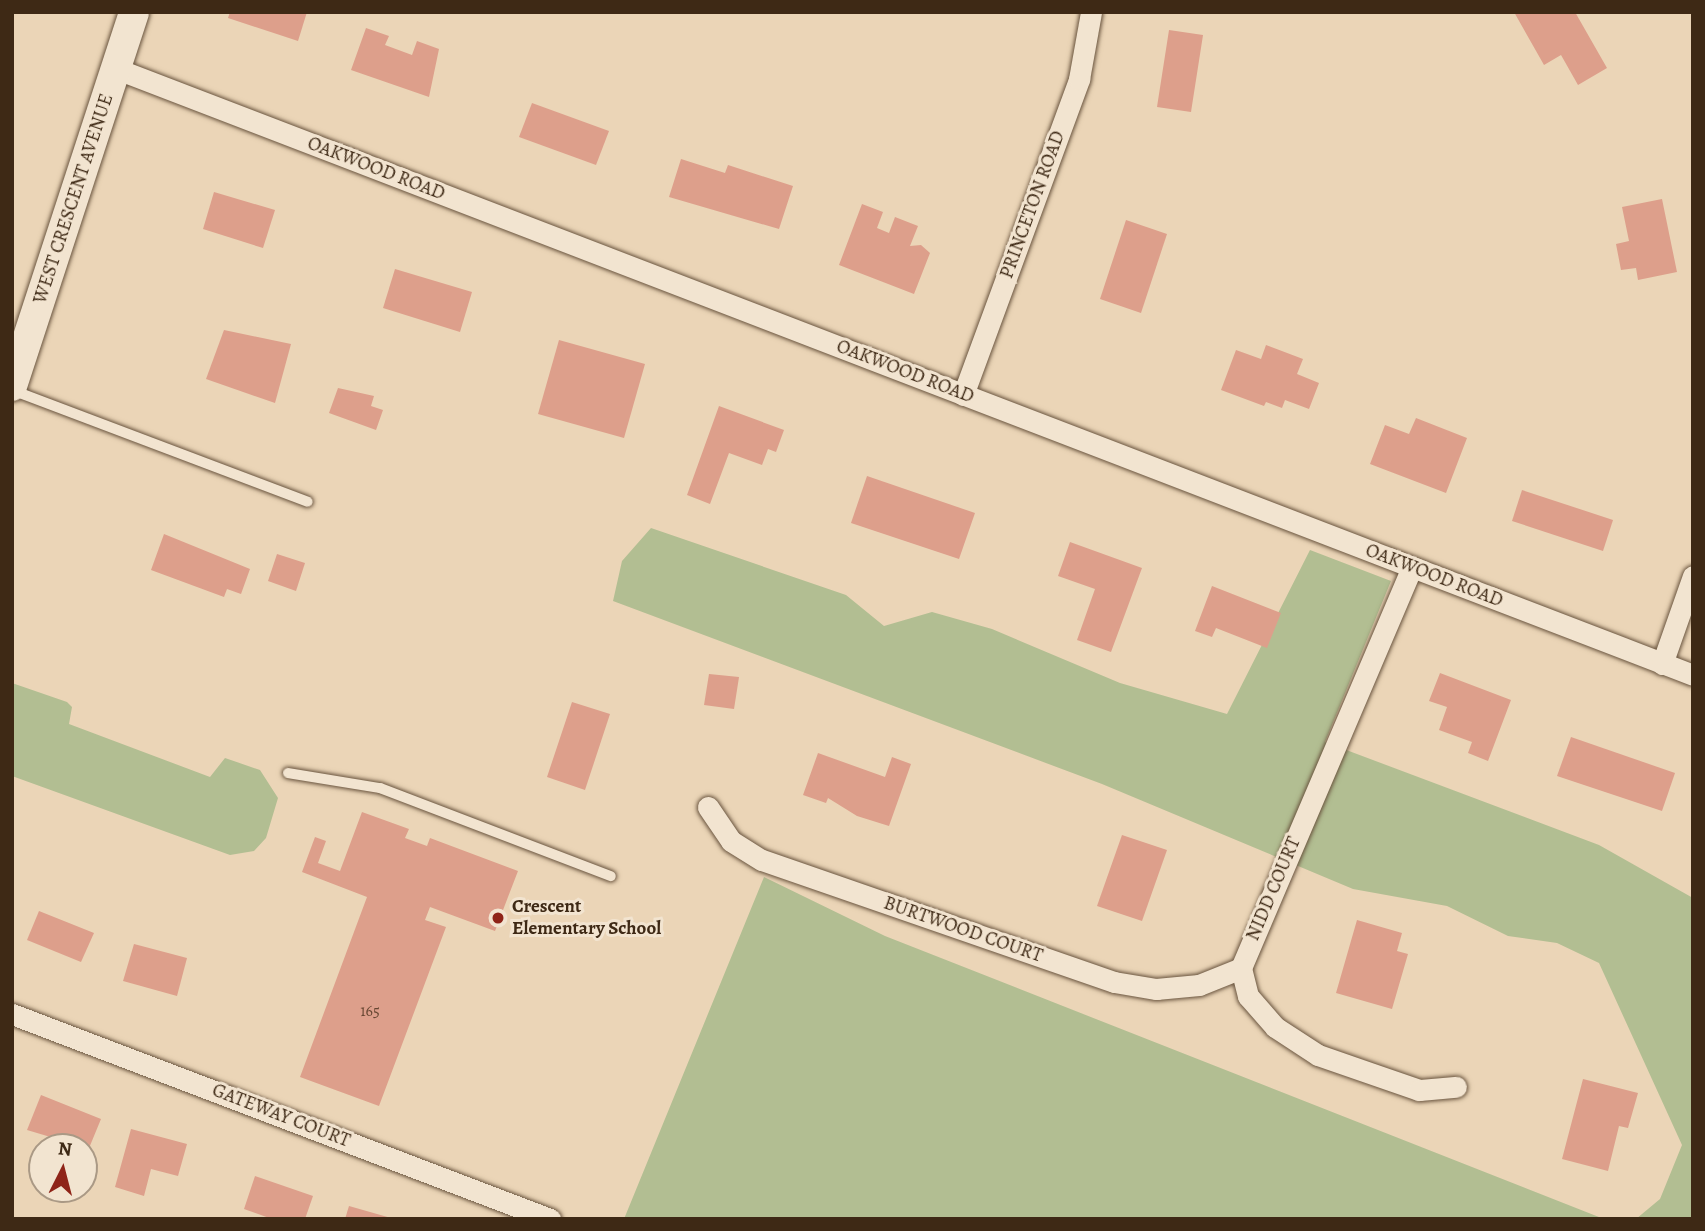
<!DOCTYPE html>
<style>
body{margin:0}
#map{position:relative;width:1705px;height:1231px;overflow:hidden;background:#ebd5b7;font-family:Alegreya,serif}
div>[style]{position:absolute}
.green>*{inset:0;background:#b2be92}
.building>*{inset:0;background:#dd9f8b}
.roads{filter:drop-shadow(0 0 2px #69543e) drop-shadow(0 0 2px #69543e)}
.service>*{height:10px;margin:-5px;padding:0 5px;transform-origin:5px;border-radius:5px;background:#f2e4d0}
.minor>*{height:21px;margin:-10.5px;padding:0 10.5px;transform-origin:10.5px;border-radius:10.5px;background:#f2e4d0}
.secondary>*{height:30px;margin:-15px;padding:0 15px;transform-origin:15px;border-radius:15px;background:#f2e4d0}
.dots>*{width:19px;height:19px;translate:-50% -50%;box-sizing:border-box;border:4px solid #f2e4d0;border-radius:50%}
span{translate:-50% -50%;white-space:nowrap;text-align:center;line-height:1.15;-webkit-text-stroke:6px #f2e4d0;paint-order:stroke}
.number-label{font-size:16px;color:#664632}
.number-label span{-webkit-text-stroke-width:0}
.street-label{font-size:19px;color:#3e2915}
.poi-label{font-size:19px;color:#3e2915;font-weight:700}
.left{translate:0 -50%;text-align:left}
.frame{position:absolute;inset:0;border:14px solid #3e2915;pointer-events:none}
.north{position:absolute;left:28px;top:1133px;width:70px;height:70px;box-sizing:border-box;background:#f2e4d0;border:2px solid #aa9985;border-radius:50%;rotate:6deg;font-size:19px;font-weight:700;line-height:28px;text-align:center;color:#3e2915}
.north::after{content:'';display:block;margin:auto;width:24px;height:32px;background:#8f2418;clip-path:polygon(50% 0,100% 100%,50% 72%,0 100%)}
</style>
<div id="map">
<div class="green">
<i style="clip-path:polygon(651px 528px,846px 595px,884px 626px,932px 612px,992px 629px,1120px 683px,1227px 714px,1310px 550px,1391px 581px,1325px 742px,1599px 845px,1693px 898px,1693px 1219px,1636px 1219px,1660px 1199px,1682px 1145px,1599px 963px,1557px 943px,1508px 936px,1447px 906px,1353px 889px,1102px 784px,613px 601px,622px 561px)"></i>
<i style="clip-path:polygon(12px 683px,67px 702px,72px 707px,69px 724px,210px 777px,225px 758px,260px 770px,278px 798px,266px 838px,254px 851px,230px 855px,12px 776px)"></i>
<i style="clip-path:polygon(764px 877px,885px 936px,1604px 1219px,624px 1219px)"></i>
</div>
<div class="building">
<i style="clip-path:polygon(230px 12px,307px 12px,298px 41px,228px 18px)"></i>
<i style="clip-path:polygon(1514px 12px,1575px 12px,1607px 68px,1578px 85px,1561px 55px,1544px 65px)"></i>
<i style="clip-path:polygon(366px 28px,389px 36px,385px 45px,412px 55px,417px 41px,439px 49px,429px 97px,351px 70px)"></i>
<i style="clip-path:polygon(1169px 30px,1203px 35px,1191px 112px,1157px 107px)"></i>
<i style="clip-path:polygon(532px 103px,609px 131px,596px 165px,519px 137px)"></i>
<i style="clip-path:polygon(681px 159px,725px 173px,728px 165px,793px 186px,779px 229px,669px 197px)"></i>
<i style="clip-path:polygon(214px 192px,275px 210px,263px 248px,203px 229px)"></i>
<i style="clip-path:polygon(1662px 199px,1677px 272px,1638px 280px,1636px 268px,1621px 270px,1616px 244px,1629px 241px,1622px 207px)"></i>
<i style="clip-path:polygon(862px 204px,883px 212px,877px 228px,889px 233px,895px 217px,918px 226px,910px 246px,921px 245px,930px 253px,914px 294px,839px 265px)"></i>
<i style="clip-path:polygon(1126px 220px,1167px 234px,1141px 313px,1100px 299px)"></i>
<i style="clip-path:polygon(395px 269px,472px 292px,460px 332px,383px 308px)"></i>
<i style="clip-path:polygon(224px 330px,291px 344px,275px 403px,206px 379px)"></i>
<i style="clip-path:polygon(559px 340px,645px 364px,624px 438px,538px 414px)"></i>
<i style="clip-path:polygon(1266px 345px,1303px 359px,1297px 374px,1319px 383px,1309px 409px,1285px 400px,1282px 408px,1266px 402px,1264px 406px,1221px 390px,1236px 350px,1261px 359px)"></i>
<i style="clip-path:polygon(338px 388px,374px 396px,371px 406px,383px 410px,376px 430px,329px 413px)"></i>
<i style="clip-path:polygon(719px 406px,784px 430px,776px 452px,768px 449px,762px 465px,729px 453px,710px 504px,687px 495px)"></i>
<i style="clip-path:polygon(1416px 418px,1467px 438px,1446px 493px,1370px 464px,1385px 425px,1409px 434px)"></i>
<i style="clip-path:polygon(867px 476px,975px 513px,959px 559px,851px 523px)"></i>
<i style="clip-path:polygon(1522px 490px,1613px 520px,1603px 551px,1512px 521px)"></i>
<i style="clip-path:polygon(164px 534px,250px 569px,241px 594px,227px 589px,224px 597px,151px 570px)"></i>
<i style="clip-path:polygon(1070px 542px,1142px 568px,1111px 652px,1077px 640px,1095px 589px,1058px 576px)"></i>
<i style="clip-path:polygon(277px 554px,305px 563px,296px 591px,268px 581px)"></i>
<i style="clip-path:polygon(1212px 586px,1281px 613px,1267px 648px,1216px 628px,1212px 637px,1195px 631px)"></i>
<i style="clip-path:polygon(1440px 673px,1511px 700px,1488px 761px,1468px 753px,1472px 742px,1439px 730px,1447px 707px,1429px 701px)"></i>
<i style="clip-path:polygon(709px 674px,739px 677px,734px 709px,704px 705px)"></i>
<i style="clip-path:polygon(572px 702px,610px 714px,585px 790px,547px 777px)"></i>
<i style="clip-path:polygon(1571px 737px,1675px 773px,1662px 811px,1557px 776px)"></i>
<i style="clip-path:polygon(818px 753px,885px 777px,892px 757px,911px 764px,889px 826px,857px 816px,828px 798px,826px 803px,803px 795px)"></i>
<i style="clip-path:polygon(362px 812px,409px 829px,405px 838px,427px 846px,430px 838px,518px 871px,495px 931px,430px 907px,425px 920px,446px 927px,379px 1106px,300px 1077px,367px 897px,302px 872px,315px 837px,326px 841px,318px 863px,340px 871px)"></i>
<i style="clip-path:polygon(1122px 835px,1167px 850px,1142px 921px,1097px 906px)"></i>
<i style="clip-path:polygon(39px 911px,94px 933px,81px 962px,27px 940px)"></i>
<i style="clip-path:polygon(1357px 920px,1402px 933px,1397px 951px,1408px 954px,1392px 1009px,1336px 993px)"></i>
<i style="clip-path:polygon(134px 944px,187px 958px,177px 996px,123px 981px)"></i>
<i style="clip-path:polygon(1583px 1079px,1638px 1093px,1628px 1128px,1619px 1126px,1608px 1171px,1562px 1159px)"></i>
<i style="clip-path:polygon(41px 1095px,101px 1119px,87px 1153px,84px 1147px,27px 1130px)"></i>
<i style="clip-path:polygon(131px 1129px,187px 1144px,178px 1176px,151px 1169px,144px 1196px,115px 1187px)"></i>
<i style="clip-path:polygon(255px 1176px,313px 1196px,305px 1219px,272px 1219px,244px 1209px)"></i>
<i style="clip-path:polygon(349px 1206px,391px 1218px,391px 1219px,345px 1219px)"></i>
</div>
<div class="roads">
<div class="service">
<i style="left:12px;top:390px;width:316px;rotate:20.7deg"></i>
<i style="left:288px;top:773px;width:93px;rotate:9.3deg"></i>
<i style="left:380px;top:788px;width:247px;rotate:20.9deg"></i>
</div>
<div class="minor">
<i style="left:117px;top:69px;width:1688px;rotate:21.03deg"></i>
<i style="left:963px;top:395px;width:337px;rotate:-69.8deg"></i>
<i style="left:1079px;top:79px;width:68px;rotate:-79.8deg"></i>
<i style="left:1412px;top:567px;width:436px;rotate:113.1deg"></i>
<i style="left:1241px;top:968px;width:29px;rotate:76deg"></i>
<i style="left:1248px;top:996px;width:41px;rotate:48.9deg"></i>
<i style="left:1275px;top:1027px;width:51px;rotate:33.1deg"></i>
<i style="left:1318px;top:1055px;width:107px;rotate:19.1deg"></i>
<i style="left:1419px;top:1090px;width:37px;rotate:-5deg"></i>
<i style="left:1662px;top:664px;width:93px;rotate:-70.6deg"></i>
<i style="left:708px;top:807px;width:41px;rotate:55.9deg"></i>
<i style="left:731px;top:841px;width:36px;rotate:32deg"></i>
<i style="left:762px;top:860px;width:373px;rotate:19.1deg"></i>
<i style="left:1114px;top:982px;width:43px;rotate:9.5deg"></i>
<i style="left:1156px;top:989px;width:43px;rotate:-5.3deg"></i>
<i style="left:1199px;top:985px;width:45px;rotate:-22deg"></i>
<i style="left:12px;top:1014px;width:576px;rotate:20.86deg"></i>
</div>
<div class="secondary">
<i style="left:12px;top:386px;width:393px;rotate:-71.9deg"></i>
</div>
</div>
<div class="dots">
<i style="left:498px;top:918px;background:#8f2418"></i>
</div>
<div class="number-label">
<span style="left:370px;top:1011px">165</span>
</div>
<div class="street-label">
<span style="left:376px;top:169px;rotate:21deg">OAKWOOD ROAD</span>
<span style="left:74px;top:199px;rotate:-72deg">WEST CRESCENT AVENUE</span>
<span style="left:1033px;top:205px;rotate:-70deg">PRINCETON ROAD</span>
<span style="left:905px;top:372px;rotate:21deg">OAKWOOD ROAD</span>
<span style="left:1434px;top:576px;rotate:21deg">OAKWOOD ROAD</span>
<span style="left:1274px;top:889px;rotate:-67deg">NIDD COURT</span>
<span style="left:963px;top:930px;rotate:19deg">BURTWOOD COURT</span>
<span style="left:281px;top:1116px;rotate:21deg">GATEWAY COURT</span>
</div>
<div class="poi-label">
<span class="left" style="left:512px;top:918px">Crescent<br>Elementary School</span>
</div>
<div class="frame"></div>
<div class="north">N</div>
</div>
